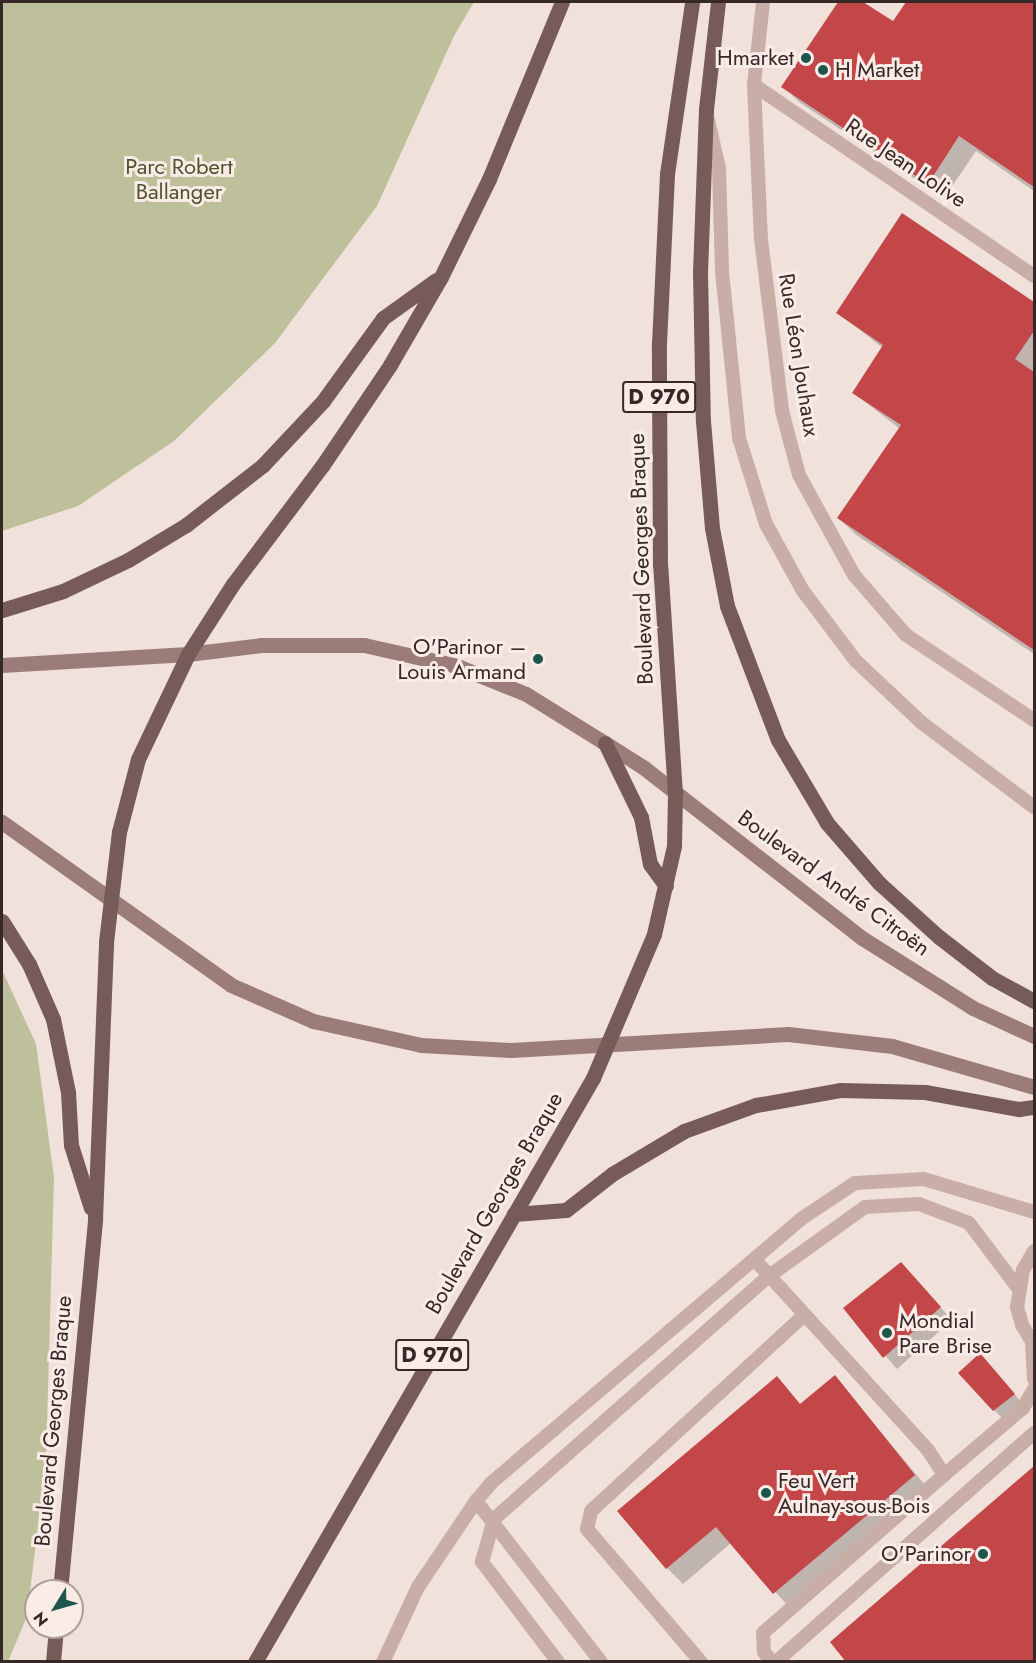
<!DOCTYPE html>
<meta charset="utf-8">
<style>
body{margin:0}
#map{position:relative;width:1036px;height:1663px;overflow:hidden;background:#f1e1db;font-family:Jost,sans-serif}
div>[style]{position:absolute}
.green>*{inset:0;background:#bdc09b}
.shadow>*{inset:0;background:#0003}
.building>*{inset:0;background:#c34648}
.lane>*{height:14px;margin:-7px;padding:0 7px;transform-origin:7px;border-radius:7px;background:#c9aea7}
.secondary>*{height:15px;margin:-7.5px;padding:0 7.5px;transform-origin:7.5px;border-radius:7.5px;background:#9c7c78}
.primary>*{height:15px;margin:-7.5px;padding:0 7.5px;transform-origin:7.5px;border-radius:7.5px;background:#775b59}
.dots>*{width:16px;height:16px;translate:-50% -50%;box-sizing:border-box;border:3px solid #f9ece7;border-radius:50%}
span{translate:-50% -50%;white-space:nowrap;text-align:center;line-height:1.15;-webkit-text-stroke:6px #f9ece7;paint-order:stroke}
.shield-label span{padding:2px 4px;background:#f9ece7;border:2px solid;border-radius:4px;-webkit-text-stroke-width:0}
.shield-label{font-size:21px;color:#352827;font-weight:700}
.poi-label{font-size:22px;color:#352827}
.right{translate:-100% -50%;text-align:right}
.left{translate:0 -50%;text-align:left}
.street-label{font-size:22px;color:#352827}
.park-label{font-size:22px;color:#4e532c}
.frame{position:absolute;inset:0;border:3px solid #352827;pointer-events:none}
.north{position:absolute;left:24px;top:1579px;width:60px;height:60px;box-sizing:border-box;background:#f9ece7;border:2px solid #ab9e9a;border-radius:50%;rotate:233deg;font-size:16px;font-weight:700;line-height:24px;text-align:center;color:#352827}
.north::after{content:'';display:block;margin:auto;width:21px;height:27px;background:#1e564b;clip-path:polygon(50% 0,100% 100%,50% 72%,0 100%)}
</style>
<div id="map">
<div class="green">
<i style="clip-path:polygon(2px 2px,474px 2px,454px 36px,377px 206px,275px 343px,174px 441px,78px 506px,2px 531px)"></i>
<i style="clip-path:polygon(2px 970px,36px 1044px,54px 1177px,46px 1462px,27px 1616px,8px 1662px,2px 1661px)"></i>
</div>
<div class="shadow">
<i style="clip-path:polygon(840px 2px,860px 2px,893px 23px,908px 2px,1034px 2px,1034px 191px,976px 151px,944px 198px,799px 102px,783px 86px)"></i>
<i style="clip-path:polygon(902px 216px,1034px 304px,1034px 654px,855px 534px,839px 518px,900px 429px,854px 393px,883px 348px,838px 313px)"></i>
<i style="clip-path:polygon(901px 1264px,952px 1320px,897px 1369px,845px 1309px)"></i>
<i style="clip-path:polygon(988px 1363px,1022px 1403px,1002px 1418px,994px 1410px)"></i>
<i style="clip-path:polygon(835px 1377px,930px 1491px,790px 1608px,731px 1543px,683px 1584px,667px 1568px,777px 1378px,801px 1405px)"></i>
<i style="clip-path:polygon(1034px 1468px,1034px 1662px,848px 1662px,832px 1642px)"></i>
</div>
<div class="building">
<i style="clip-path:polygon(838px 2px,863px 2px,893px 21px,906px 2px,1034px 2px,1034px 187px,959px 136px,928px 184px,781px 87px)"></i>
<i style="clip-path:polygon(902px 213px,1034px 302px,1034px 331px,1015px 359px,1034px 372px,1034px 650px,837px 518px,901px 425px,852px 393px,883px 345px,836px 313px)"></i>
<i style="clip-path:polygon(901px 1262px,941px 1307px,883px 1358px,843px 1308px)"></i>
<i style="clip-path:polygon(980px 1353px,1015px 1394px,993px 1411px,958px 1373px)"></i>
<i style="clip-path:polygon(835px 1375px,915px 1475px,773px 1594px,716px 1527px,666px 1569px,617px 1511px,777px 1376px,800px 1404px)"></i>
<i style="clip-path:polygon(1034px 1466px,1034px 1662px,846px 1662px,830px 1642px)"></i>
</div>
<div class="lane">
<i style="left:763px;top:2px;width:83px;rotate:96.2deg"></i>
<i style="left:754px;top:85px;width:154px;rotate:87.4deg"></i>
<i style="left:761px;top:239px;width:173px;rotate:83deg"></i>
<i style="left:782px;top:411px;width:66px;rotate:75.1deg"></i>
<i style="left:799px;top:475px;width:114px;rotate:61.2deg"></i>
<i style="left:854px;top:575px;width:79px;rotate:49.1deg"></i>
<i style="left:906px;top:635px;width:154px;rotate:33.6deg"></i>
<i style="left:754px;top:85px;width:339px;rotate:34.3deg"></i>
<i style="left:708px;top:120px;width:49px;rotate:77.1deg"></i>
<i style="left:719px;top:168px;width:103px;rotate:88.3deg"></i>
<i style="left:722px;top:271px;width:168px;rotate:84.2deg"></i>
<i style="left:739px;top:438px;width:90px;rotate:72.6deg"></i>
<i style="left:766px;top:524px;width:77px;rotate:61.1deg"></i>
<i style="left:803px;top:591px;width:88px;rotate:52.9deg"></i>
<i style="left:856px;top:661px;width:91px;rotate:43.2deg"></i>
<i style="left:922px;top:723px;width:140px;rotate:36.9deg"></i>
<i style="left:1034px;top:1251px;width:22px;rotate:120deg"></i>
<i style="left:1023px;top:1270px;width:37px;rotate:99deg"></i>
<i style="left:1017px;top:1307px;width:19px;rotate:74deg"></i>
<i style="left:1022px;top:1325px;width:23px;rotate:59deg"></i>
<i style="left:755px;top:1260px;width:257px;rotate:47.7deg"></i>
<i style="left:928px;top:1450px;width:30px;rotate:57deg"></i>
<i style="left:944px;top:1475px;width:104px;rotate:-40.3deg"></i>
<i style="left:1023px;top:1408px;width:22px;rotate:-60deg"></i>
<i style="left:1032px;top:1342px;width:37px;rotate:87deg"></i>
<i style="left:383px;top:1662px;width:83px;rotate:-65deg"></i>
<i style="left:418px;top:1587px;width:104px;rotate:-56deg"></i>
<i style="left:558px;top:1662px;width:126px;rotate:-127.2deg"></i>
<i style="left:482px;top:1562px;width:45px;rotate:-74.4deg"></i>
<i style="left:494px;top:1519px;width:367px;rotate:-41.5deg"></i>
<i style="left:769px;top:1276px;width:118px;rotate:-35.7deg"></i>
<i style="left:865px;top:1207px;width:54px;rotate:-3.2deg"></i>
<i style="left:919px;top:1204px;width:53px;rotate:20.8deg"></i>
<i style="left:969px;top:1223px;width:81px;rotate:53deg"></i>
<i style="left:601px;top:1662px;width:204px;rotate:-127.8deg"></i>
<i style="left:476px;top:1501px;width:23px;rotate:-50deg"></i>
<i style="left:491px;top:1483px;width:407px;rotate:-40.4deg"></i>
<i style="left:801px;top:1219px;width:65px;rotate:-33.7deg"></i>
<i style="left:855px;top:1183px;width:69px;rotate:-3.3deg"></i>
<i style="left:924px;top:1179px;width:115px;rotate:16.7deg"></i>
<i style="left:701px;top:1662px;width:175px;rotate:-130.6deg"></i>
<i style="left:587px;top:1529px;width:18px;rotate:-77deg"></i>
<i style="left:591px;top:1511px;width:288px;rotate:-42.6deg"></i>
<i style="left:772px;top:1662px;width:13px;rotate:-129deg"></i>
<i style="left:764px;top:1652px;width:19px;rotate:-93deg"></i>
<i style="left:763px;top:1633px;width:240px;rotate:-41.1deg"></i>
<i style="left:776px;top:1662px;width:345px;rotate:-41.6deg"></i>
</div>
<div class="secondary">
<i style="left:2px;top:665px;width:186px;rotate:-3.4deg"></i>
<i style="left:188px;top:654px;width:74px;rotate:-7deg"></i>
<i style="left:261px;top:645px;width:103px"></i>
<i style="left:364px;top:645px;width:95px;rotate:12.7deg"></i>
<i style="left:457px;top:666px;width:74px;rotate:22.1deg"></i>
<i style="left:526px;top:694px;width:93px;rotate:31.8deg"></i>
<i style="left:605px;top:743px;width:45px;rotate:32.3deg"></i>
<i style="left:643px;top:767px;width:278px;rotate:38deg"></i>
<i style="left:862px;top:938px;width:131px;rotate:32.2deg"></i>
<i style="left:973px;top:1008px;width:67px;rotate:24.7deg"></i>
<i style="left:2px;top:822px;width:281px;rotate:35.4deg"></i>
<i style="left:231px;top:985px;width:90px;rotate:23.7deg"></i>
<i style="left:313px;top:1021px;width:111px;rotate:12.5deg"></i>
<i style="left:421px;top:1045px;width:90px;rotate:3.2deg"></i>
<i style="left:511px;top:1050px;width:277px;rotate:-3.3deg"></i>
<i style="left:788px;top:1034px;width:105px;rotate:6.6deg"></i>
<i style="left:892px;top:1046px;width:148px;rotate:16.1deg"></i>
</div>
<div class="primary">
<i style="left:718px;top:2px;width:108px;rotate:96.4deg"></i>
<i style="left:706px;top:109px;width:162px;rotate:92.1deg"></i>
<i style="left:700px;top:271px;width:150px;rotate:88.9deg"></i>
<i style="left:703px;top:421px;width:107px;rotate:85.2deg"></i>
<i style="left:712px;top:528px;width:79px;rotate:79.1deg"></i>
<i style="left:727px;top:606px;width:143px;rotate:69.2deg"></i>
<i style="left:778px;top:740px;width:96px;rotate:59.4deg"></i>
<i style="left:827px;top:823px;width:79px;rotate:49.1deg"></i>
<i style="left:879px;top:883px;width:81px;rotate:42deg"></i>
<i style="left:939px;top:937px;width:67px;rotate:37.7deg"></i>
<i style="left:992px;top:978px;width:48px;rotate:28.7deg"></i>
<i style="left:2px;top:610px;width:64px;rotate:-17.3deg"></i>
<i style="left:63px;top:591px;width:72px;rotate:-25.5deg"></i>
<i style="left:128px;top:560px;width:68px;rotate:-31.1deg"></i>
<i style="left:186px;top:525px;width:98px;rotate:-37.9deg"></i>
<i style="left:263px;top:465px;width:88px;rotate:-46.8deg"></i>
<i style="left:323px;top:401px;width:102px;rotate:-54.1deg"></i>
<i style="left:383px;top:318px;width:65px;rotate:-35.6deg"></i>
<i style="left:605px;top:743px;width:82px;rotate:64.1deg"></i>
<i style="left:641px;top:817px;width:48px;rotate:79.2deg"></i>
<i style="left:650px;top:864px;width:27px;rotate:54deg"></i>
<i style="left:2px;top:921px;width:51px;rotate:57.9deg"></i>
<i style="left:29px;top:964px;width:60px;rotate:66.4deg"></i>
<i style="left:53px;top:1019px;width:75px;rotate:78.4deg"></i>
<i style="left:68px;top:1092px;width:53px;rotate:86.8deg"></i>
<i style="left:71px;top:1145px;width:66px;rotate:72.4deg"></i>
<i style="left:514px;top:1214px;width:52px;rotate:-4.4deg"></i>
<i style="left:566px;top:1210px;width:58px;rotate:-38deg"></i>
<i style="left:612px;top:1174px;width:84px;rotate:-30.8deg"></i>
<i style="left:684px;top:1131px;width:77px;rotate:-19.9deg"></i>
<i style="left:756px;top:1105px;width:85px;rotate:-10.1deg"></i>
<i style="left:840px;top:1090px;width:85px;rotate:1.3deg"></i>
<i style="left:925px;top:1092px;width:96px;rotate:10.3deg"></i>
<i style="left:1019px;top:1109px;width:15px;rotate:-8deg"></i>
<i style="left:60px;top:1591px;width:374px;rotate:-84.6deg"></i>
<i style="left:95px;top:1219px;width:277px;rotate:-87.7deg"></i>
<i style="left:106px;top:942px;width:111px;rotate:-83.3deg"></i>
<i style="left:119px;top:832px;width:75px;rotate:-75.4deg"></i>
<i style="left:138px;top:759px;width:116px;rotate:-64.5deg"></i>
<i style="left:188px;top:654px;width:83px;rotate:-57.3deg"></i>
<i style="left:233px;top:584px;width:148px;rotate:-53deg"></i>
<i style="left:322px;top:466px;width:122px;rotate:-56deg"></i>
<i style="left:390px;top:365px;width:102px;rotate:-59.9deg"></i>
<i style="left:441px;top:277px;width:109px;rotate:-63.9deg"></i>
<i style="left:489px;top:179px;width:191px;rotate:-67.6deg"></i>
<i style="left:53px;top:1662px;width:35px;rotate:-85deg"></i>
<i style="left:255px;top:1662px;width:675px;rotate:-59.94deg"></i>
<i style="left:593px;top:1078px;width:156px;rotate:-67deg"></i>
<i style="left:654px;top:934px;width:90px;rotate:-77.2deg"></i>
<i style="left:674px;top:846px;width:52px;rotate:-88.9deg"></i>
<i style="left:675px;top:794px;width:229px;rotate:-93.7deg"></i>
<i style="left:660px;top:565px;width:221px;rotate:-90.3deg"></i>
<i style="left:659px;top:344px;width:170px;rotate:-87.3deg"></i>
<i style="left:667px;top:174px;width:174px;rotate:-81.7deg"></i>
</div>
<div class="dots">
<i style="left:806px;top:58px;background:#1e564b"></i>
<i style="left:823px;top:70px;background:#1e564b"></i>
<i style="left:538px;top:659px;background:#1e564b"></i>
<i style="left:887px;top:1333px;background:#1e564b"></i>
<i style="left:766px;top:1493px;background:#1e564b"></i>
<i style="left:983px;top:1554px;background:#1e564b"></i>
</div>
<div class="shield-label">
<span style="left:659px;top:397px">D 970</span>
<span style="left:432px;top:1355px">D 970</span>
</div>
<div class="poi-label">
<span class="right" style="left:794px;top:58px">Hmarket</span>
<span class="left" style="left:835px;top:70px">H Market</span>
<span class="right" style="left:526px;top:659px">O'Parinor –<br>Louis Armand</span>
<span class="left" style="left:899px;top:1333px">Mondial<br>Pare Brise</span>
<span class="left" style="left:778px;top:1493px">Feu Vert<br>Aulnay-sous-Bois</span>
<span class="right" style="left:971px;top:1554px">O'Parinor</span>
</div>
<div class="street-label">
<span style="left:906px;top:163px;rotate:34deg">Rue Jean Lolive</span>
<span style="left:799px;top:355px;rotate:81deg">Rue Léon Jouhaux</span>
<span style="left:641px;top:559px;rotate:-92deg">Boulevard Georges Braque</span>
<span style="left:834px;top:883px;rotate:36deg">Boulevard André Citroën</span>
<span style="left:494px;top:1203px;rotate:-60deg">Boulevard Georges Braque</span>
<span style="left:53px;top:1421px;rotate:-85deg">Boulevard Georges Braque</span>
</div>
<div class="park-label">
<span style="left:179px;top:179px">Parc Robert<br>Ballanger</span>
</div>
<div class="frame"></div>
<div class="north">N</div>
</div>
